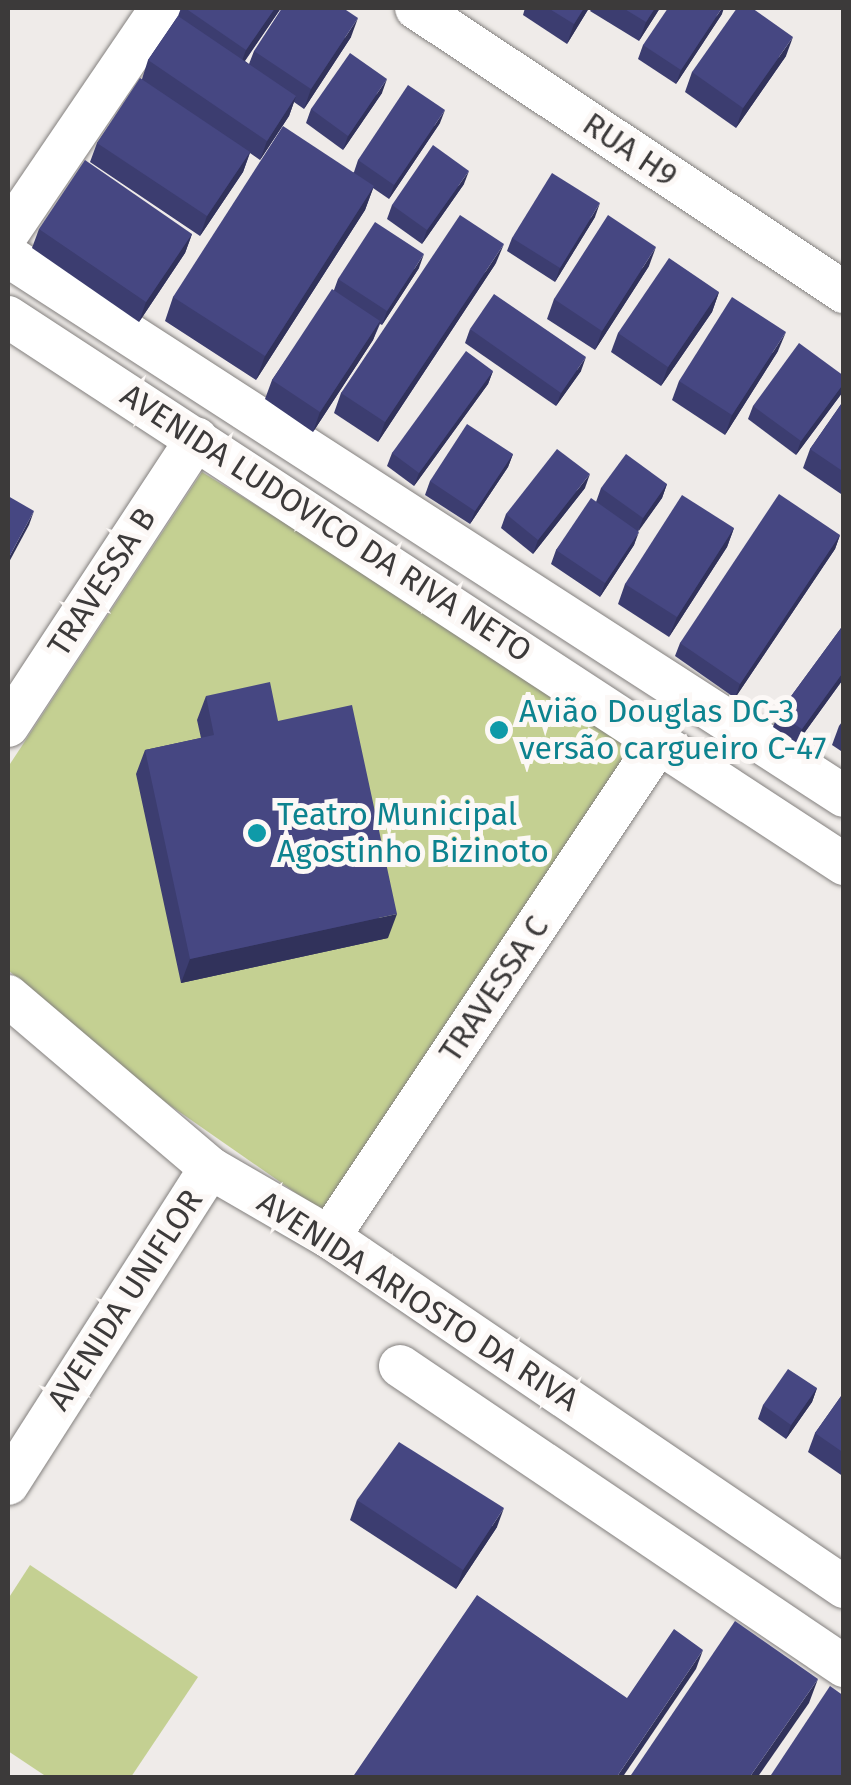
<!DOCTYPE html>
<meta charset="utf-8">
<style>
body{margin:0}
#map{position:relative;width:851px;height:1785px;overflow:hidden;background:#efebe9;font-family:"Fira Sans",sans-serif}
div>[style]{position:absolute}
.green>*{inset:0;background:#c4d092}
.roads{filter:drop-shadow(0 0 2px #83807e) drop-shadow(0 0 2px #83807e)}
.minor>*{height:42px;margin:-21px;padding:0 21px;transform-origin:21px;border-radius:21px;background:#fff}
.wall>*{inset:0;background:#3c3d70}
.shaded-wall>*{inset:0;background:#31325b}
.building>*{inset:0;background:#464782}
.dots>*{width:28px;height:28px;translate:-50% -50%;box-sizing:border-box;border:5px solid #fcf8f6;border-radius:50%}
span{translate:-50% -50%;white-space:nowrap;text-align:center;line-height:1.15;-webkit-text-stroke:10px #fcf8f6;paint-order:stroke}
.street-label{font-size:32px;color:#3c3a3a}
.culture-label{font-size:32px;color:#0d838f}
.left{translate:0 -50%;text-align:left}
.frame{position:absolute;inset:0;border:10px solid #3c3a3a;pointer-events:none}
</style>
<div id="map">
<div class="green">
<i style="clip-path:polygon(202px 472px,635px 739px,329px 1216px,148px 1090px,8px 970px,8px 767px)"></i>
<i style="clip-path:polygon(30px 1565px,198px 1677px,131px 1777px,47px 1777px,8px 1751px,8px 1599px)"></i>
</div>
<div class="roads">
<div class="minor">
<i style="left:416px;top:8px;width:514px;rotate:33.57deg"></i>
<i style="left:8px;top:233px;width:272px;rotate:-55.8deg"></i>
<i style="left:8px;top:256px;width:995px;rotate:32.86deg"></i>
<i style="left:8px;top:317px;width:999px;rotate:33.2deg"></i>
<i style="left:8px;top:726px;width:344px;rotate:-56.7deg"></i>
<i style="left:8px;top:996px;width:265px;rotate:40.4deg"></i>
<i style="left:210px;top:1168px;width:138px;rotate:30.1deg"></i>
<i style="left:329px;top:1237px;width:623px;rotate:34.2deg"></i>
<i style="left:329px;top:1237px;width:595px;rotate:-56.31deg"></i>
<i style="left:400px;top:1366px;width:536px;rotate:34.05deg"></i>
<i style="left:8px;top:1484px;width:375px;rotate:-57.4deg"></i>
</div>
</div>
<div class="wall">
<i style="clip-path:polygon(181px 8px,281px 8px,245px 61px,249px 64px,254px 51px,351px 37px,304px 109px,294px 102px,289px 116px,260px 160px,250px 153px,243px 172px,200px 236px,90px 162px,97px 143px,142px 79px,148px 60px,178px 16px)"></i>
<i style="clip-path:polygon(525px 8px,589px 8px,567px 44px,523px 15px)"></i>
<i style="clip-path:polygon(592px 8px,660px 8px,639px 41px,590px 11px)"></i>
<i style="clip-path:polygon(722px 14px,676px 84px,638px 59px,643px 45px)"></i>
<i style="clip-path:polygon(786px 56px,736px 128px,685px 92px,692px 72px)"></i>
<i style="clip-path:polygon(382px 93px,343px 150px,306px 123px,311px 109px)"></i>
<i style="clip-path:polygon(440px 123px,389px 199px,373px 188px,365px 210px,256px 380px,165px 321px,173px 297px,354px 172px,358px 160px)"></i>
<i style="clip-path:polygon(464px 184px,422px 244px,387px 219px,392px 205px)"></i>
<i style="clip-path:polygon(595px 217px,555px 282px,507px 251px,512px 238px)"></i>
<i style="clip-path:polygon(39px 229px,192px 234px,185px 253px,139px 322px,32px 248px)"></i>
<i style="clip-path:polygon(496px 263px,378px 442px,334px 413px,341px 393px)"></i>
<i style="clip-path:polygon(649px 266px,595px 350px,547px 319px,554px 299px)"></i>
<i style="clip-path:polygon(419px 268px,382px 325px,380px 324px,373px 340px,313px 432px,265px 399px,272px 380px,334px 290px,338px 279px)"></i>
<i style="clip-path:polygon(719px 292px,712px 312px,661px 386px,611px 352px,618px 333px)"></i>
<i style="clip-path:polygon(470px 329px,581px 371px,556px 406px,465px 343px)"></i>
<i style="clip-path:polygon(778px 351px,725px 435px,672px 400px,679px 381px)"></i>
<i style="clip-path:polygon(493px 371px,488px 384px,414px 486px,387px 466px,392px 453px)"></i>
<i style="clip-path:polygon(844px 376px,842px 393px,796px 455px,748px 419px,753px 406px)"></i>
<i style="clip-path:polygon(844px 400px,844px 496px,803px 468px,810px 449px)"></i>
<i style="clip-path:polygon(513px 454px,508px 467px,470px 524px,425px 495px,430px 481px)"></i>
<i style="clip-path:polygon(667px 484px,662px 498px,638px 531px,634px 545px,600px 597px,551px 564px,556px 550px,596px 502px,601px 488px)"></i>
<i style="clip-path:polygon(585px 488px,533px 554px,501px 528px,506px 514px)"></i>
<i style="clip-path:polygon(734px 528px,727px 547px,669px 637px,618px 604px,625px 584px)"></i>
<i style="clip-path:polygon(840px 535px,835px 549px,735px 698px,675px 656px,680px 643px)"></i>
<i style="clip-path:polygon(844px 624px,844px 678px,797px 743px,773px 727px,778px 714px)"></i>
<i style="clip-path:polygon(206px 696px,278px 721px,388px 938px,181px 983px,136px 774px,145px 750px,201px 738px,197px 720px)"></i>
<i style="clip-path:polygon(844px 719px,844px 753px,832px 745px,839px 726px)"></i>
<i style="clip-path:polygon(817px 1388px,812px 1402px,786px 1439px,758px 1419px,763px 1405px)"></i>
<i style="clip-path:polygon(844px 1392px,844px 1477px,808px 1452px,815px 1433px)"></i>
<i style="clip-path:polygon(357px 1500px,497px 1527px,456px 1589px,350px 1520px)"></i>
</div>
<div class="shaded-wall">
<i style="clip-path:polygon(275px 8px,281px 8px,239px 69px,246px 50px)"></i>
<i style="clip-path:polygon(584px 8px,589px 8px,567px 44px,574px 24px)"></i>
<i style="clip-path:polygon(655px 8px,660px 8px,639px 41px,646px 22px)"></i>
<i style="clip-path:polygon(722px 8px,724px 8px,722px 14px,676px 84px,681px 70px)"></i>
<i style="clip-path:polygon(358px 18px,351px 37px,304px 109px,311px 89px)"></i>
<i style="clip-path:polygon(793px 37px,786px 56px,736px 128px,743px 108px)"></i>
<i style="clip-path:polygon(387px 79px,382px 93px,343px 150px,348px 136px)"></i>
<i style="clip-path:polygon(296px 96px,289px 116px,260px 160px,267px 141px)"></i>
<i style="clip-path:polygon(445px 110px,440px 123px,389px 199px,394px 185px)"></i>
<i style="clip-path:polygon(250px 152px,243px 172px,200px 236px,207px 216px)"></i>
<i style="clip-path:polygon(469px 171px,464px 184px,422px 244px,427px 230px)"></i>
<i style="clip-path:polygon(374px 186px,365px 210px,256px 380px,265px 356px)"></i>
<i style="clip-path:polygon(600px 203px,595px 217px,555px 282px,560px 268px)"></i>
<i style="clip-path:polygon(192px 234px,185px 253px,139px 322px,146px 302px)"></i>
<i style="clip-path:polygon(504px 244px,496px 263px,378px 442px,385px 422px)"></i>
<i style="clip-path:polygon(656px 247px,649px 266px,595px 350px,602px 331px)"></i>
<i style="clip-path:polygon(424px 254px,419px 268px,382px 325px,387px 311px)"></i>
<i style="clip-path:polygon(719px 292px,712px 312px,661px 386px,668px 367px)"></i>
<i style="clip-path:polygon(380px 321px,373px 340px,313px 432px,320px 412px)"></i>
<i style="clip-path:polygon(786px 332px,778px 351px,725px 435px,732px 415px)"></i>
<i style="clip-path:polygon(586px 357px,581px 371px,556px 406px,561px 393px)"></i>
<i style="clip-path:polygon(493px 371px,488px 384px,414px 486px,419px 473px)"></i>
<i style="clip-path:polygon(844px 383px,842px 393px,796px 455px,801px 441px)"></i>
<i style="clip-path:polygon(513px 454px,508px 467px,470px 524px,475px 511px)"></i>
<i style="clip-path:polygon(590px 474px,585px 488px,533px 554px,538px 540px)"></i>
<i style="clip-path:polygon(667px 484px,662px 498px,638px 532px,643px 518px)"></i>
<i style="clip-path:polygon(34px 511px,29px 525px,8px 564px,8px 559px)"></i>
<i style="clip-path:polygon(734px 528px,727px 547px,669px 637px,677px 617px)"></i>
<i style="clip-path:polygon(639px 532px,634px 545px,600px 597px,605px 583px)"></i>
<i style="clip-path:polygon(840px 535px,835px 549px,735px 698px,740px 684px)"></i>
<i style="clip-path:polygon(844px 671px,844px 678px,797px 743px,802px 729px)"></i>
<i style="clip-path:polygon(397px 914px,388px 938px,181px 983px,190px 959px)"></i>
<i style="clip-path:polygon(817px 1388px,812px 1402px,786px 1439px,791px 1425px)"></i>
<i style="clip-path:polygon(504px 1508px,497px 1527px,456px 1589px,463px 1570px)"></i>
<i style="clip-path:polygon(703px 1650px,696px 1669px,622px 1778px,616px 1778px)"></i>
<i style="clip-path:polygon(818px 1679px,809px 1703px,757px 1778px,749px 1778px)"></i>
</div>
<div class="building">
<i style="clip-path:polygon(185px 8px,275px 8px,246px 50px)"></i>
<i style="clip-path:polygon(282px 8px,343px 8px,358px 18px,311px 89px,254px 51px)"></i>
<i style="clip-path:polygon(548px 8px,584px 8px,574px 24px)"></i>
<i style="clip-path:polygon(623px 8px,655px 8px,646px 22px)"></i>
<i style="clip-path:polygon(668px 8px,722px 8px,681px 70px,643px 45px)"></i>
<i style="clip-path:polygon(737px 8px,752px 8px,793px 37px,743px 108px,692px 72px)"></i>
<i style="clip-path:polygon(178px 16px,296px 96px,267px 141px,148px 60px)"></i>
<i style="clip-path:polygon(350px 53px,387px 79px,348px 136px,311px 109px)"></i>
<i style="clip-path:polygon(140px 78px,250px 152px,207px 216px,97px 143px)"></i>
<i style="clip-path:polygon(408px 85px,445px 110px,394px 185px,358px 160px)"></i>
<i style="clip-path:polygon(283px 126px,374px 186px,265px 356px,173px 297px)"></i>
<i style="clip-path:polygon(433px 145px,469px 171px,427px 230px,392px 205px)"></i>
<i style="clip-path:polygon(85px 160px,192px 234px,146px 302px,39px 229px)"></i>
<i style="clip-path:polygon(552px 173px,600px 203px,560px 268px,512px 238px)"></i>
<i style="clip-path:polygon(460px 215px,504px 244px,385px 422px,341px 393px)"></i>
<i style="clip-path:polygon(608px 215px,656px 247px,602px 331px,554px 299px)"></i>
<i style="clip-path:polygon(375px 222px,424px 254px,387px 311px,338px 279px)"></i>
<i style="clip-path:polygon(669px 258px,719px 292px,668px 367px,618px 333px)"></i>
<i style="clip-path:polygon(332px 289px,380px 321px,320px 412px,272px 380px)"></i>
<i style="clip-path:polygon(494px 294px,586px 357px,561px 393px,470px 329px)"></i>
<i style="clip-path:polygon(732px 297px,786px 332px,732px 415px,679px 381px)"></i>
<i style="clip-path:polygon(799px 343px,844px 376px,844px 383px,801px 441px,753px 406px)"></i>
<i style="clip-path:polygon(466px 351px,493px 371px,419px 473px,392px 453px)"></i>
<i style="clip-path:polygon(844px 400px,844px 472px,810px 449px)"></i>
<i style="clip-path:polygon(467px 424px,513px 454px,475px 511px,430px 481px)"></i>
<i style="clip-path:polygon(557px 449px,590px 474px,538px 540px,506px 514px)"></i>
<i style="clip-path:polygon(626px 454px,667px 484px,643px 518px,601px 488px)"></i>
<i style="clip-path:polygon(779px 494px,840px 535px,740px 684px,680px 643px)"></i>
<i style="clip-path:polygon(682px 495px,734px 528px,677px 617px,625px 584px)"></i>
<i style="clip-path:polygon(8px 496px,34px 511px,8px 559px)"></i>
<i style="clip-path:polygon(591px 498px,639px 532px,605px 583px,556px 550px)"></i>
<i style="clip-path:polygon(844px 624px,844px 671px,802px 729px,778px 714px)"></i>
<i style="clip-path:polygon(270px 682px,278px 721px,352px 705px,397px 914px,190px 959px,145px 750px,214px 735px,206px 696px)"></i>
<i style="clip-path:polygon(788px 1369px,817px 1388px,791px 1425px,763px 1405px)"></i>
<i style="clip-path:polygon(844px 1392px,844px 1453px,815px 1433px)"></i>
<i style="clip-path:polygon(399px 1442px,504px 1508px,463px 1570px,357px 1500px)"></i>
<i style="clip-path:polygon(477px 1595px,627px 1698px,674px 1629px,703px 1650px,616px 1778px,352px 1778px)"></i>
<i style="clip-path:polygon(735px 1621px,818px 1679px,749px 1778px,629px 1778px)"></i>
<i style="clip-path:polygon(830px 1686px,844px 1696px,844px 1778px,769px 1778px)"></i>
</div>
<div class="dots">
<i style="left:499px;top:730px;background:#0f9aa8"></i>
<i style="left:257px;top:833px;background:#0f9aa8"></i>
</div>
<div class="street-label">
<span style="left:630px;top:150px;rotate:34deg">RUA H9</span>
<span style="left:326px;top:523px;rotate:33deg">AVENIDA LUDOVICO DA RIVA NETO</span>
<span style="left:102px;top:582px;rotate:-57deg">TRAVESSA B</span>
<span style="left:494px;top:989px;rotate:-56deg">TRAVESSA C</span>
<span style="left:125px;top:1300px;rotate:-57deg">AVENIDA UNIFLOR</span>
<span style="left:418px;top:1301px;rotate:33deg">AVENIDA ARIOSTO DA RIVA</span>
</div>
<div class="culture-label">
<span class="left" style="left:519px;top:730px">Avião Douglas DC-3<br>versão cargueiro C-47</span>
<span class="left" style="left:277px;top:833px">Teatro Municipal<br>Agostinho Bizinoto</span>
</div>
<div class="frame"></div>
</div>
